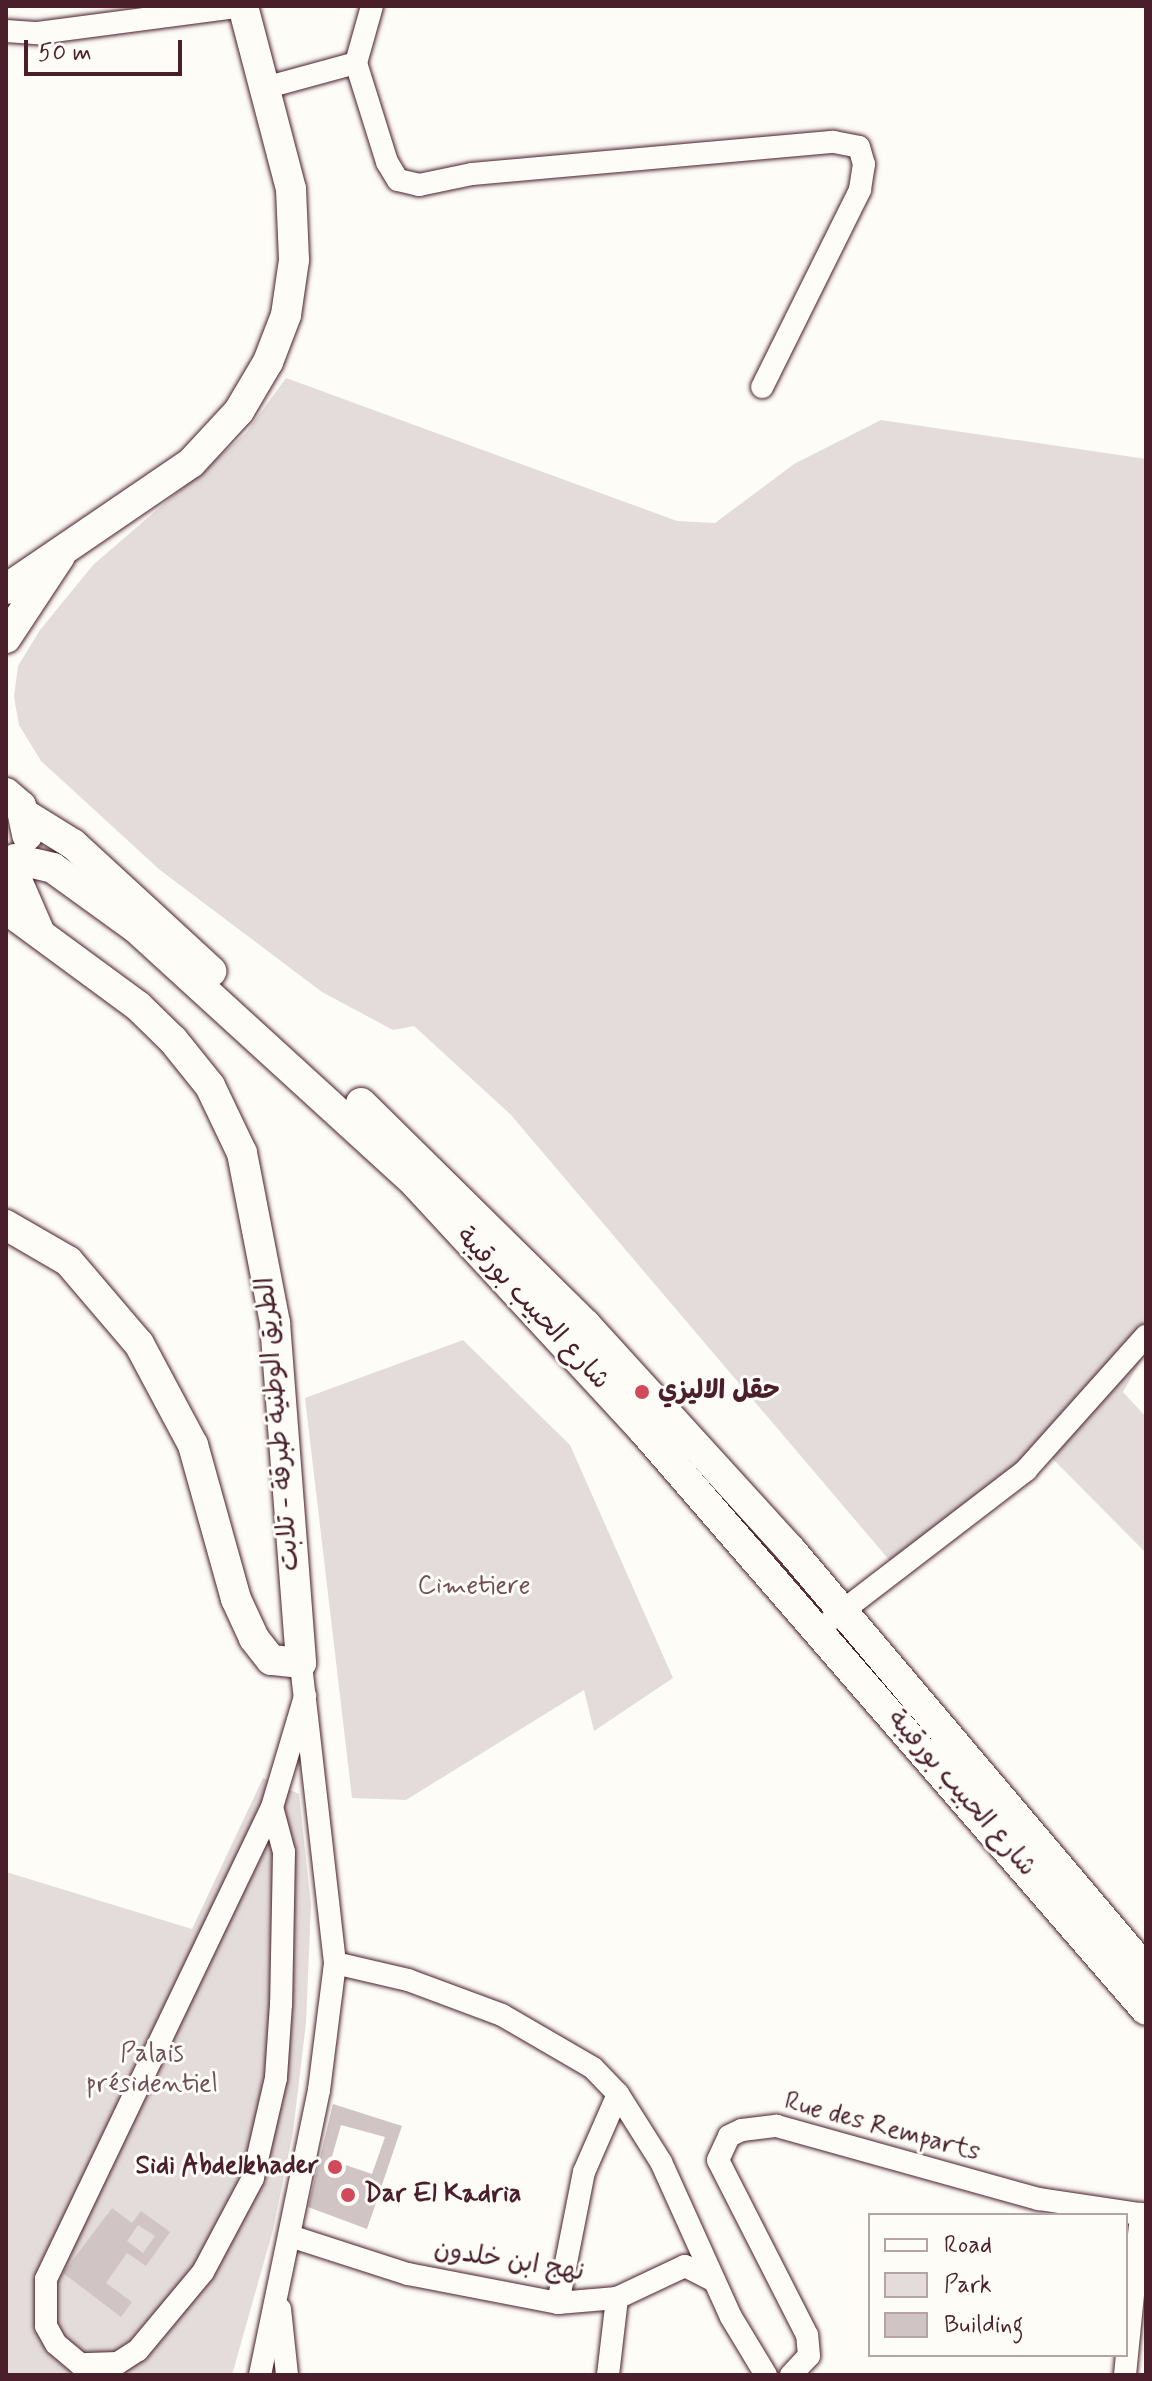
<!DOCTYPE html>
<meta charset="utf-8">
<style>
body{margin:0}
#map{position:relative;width:1152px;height:2381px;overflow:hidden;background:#fdfcf7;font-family:Mynerve,"Playpen Sans Arabic",sans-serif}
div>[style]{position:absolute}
.green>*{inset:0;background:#e3dcda}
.building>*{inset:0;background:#d0c5c4}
.roads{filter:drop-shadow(0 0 2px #4a1f2b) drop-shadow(0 0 2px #4a1f2b)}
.minor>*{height:22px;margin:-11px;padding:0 11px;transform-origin:11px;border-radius:11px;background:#fdfcf7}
.major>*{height:30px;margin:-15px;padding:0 15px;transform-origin:15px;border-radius:15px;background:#fdfcf7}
.dots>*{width:22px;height:22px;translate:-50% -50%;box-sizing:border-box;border:4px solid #fdfcf7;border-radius:50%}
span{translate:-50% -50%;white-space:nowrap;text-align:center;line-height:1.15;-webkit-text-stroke:6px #fdfcf7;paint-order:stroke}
.street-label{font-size:26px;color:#4a1f2b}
.poi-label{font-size:26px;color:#4a1f2b;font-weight:700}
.left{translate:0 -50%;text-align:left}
.right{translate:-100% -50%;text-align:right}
.park-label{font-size:26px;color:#704e57}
.frame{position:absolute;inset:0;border:8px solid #4a1f2b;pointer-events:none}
.legend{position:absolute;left:868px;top:2213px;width:260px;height:144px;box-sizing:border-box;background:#fdfcf7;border:2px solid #b5a4a5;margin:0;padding:10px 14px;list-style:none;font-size:24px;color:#4a1f2b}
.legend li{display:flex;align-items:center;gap:16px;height:40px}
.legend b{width:40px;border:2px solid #b5a4a5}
.scale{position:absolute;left:24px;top:40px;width:158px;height:36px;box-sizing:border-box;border:4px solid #4a1f2b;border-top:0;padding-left:10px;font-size:24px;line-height:28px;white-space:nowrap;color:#4a1f2b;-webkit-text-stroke:6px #fdfcf7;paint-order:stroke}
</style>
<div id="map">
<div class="green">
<i style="clip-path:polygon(286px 378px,677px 521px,715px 523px,794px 464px,881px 420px,1146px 459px,1146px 1351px,1123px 1392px,1146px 1417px,1146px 1553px,1046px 1452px,896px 1568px,511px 1115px,414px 1026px,393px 1030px,322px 992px,160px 870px,41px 761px,19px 725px,14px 697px,18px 666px,40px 630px,93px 565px,246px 433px)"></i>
<i style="clip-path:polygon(463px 1340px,570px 1445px,673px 1678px,594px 1731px,584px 1690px,406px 1800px,352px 1798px,305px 1398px)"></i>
<i style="clip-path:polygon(263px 1778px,299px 1794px,311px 1905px,306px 2023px,293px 2132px,273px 2230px,232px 2375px,6px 2375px,6px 1872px,192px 1929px)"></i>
</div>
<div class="building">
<i style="clip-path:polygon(evenodd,333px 2104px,402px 2126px,367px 2229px,308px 2207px,333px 2104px,341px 2125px,385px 2137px,372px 2174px,331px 2160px,341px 2125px)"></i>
<i style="clip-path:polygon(evenodd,112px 2208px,132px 2223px,141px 2211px,170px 2232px,146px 2266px,127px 2253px,106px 2283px,132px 2302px,121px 2317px,63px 2273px,112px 2208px,138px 2225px,155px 2236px,143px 2253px,127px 2241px,138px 2225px)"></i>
</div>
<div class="roads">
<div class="minor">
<i style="left:6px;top:31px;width:32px;rotate:4deg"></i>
<i style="left:38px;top:33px;width:207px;rotate:-7.5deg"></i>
<i style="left:356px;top:63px;width:104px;rotate:72.6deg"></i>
<i style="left:387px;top:162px;width:21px;rotate:59deg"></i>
<i style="left:398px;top:180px;width:22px;rotate:13deg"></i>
<i style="left:419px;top:185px;width:54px;rotate:-11.7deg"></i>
<i style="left:472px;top:174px;width:363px;rotate:-5.1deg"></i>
<i style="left:834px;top:142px;width:25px;rotate:11deg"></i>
<i style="left:859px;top:147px;width:18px;rotate:74deg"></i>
<i style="left:864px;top:164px;width:26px;rotate:99deg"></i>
<i style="left:860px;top:190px;width:220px;rotate:116.4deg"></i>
<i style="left:268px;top:87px;width:91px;rotate:-15.3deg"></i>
<i style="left:356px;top:63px;width:59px;rotate:-74.3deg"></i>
<i style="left:832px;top:1619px;width:245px;rotate:-37.5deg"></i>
<i style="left:1026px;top:1470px;width:180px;rotate:-48.2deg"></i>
<i style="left:272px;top:1807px;width:47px;rotate:75.1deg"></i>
<i style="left:284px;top:1852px;width:152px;rotate:91.1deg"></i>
<i style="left:281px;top:2004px;width:74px;rotate:93.9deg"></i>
<i style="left:276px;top:2078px;width:103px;rotate:103deg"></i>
<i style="left:253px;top:2178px;width:106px;rotate:118deg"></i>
<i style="left:203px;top:2272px;width:102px;rotate:129.8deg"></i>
<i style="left:138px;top:2350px;width:24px;rotate:147deg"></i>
<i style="left:118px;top:2363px;width:38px;rotate:178deg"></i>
<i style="left:80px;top:2364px;width:31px;rotate:-140deg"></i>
<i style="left:56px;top:2344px;width:21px;rotate:-119deg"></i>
<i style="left:46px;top:2326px;width:47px;rotate:-90deg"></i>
<i style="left:46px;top:2279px;width:523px;rotate:-64.41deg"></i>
<i style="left:272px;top:1807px;width:116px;rotate:-73.4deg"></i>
<i style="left:335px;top:1963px;width:75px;rotate:13.1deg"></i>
<i style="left:408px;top:1980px;width:100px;rotate:20.4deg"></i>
<i style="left:502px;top:2015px;width:105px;rotate:30.2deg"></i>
<i style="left:593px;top:2068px;width:36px;rotate:46deg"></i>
<i style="left:618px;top:2094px;width:80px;rotate:57.7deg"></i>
<i style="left:661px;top:2162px;width:170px;rotate:65.7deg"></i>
<i style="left:731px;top:2317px;width:68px;rotate:58.9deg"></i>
<i style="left:290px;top:2236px;width:124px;rotate:17.9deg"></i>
<i style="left:408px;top:2274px;width:153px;rotate:10.9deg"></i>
<i style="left:558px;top:2303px;width:59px;rotate:-4.8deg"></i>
<i style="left:617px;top:2298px;width:75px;rotate:-25.2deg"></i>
<i style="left:685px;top:2266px;width:33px;rotate:27deg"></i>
<i style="left:558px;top:2303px;width:134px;rotate:-78.8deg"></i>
<i style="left:584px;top:2172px;width:85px;rotate:-66.4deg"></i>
<i style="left:280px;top:2309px;width:66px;rotate:83.9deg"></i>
<i style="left:260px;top:2375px;width:291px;rotate:-78.3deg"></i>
<i style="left:319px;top:2090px;width:128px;rotate:-82.8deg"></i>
<i style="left:335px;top:1963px;width:302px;rotate:-96.5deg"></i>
<i style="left:608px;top:2375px;width:78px;rotate:-83.3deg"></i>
<i style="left:791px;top:2375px;width:26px;rotate:-47deg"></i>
<i style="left:809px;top:2356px;width:21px;rotate:-95deg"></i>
<i style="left:807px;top:2335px;width:196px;rotate:-117deg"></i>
<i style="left:718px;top:2160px;width:26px;rotate:-65deg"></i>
<i style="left:729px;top:2136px;width:14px;rotate:-25deg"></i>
<i style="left:742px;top:2130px;width:35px;rotate:-7deg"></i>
<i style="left:777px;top:2126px;width:272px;rotate:15.6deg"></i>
<i style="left:1039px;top:2199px;width:108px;rotate:8.5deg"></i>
<i style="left:1125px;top:2375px;width:162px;rotate:-84.3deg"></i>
</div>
<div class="major">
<i style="left:6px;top:589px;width:224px;rotate:-34.3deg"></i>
<i style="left:191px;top:463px;width:71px;rotate:-47.3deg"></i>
<i style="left:239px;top:411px;width:57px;rotate:-59.4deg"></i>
<i style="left:268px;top:362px;width:50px;rotate:-69deg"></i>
<i style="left:286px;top:315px;width:56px;rotate:-81.7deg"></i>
<i style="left:294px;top:260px;width:71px;rotate:-92.4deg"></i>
<i style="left:291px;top:189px;width:189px;rotate:-104.7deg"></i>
<i style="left:6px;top:638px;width:98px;rotate:-56.6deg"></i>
<i style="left:6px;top:793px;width:20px;rotate:41deg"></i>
<i style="left:21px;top:806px;width:30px;rotate:78deg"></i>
<i style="left:26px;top:815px;width:55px;rotate:31.7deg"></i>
<i style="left:73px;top:844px;width:188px;rotate:42.6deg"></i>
<i style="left:15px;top:859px;width:39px;rotate:13deg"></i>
<i style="left:53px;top:868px;width:102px;rotate:35.9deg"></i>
<i style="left:136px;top:928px;width:379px;rotate:42.4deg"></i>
<i style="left:416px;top:1184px;width:336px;rotate:47.3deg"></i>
<i style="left:644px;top:1431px;width:766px;rotate:49.07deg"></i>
<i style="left:9px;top:862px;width:75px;rotate:66.5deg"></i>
<i style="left:6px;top:909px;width:164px;rotate:36.3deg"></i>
<i style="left:138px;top:1006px;width:49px;rotate:44.2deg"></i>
<i style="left:173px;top:1040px;width:59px;rotate:51.2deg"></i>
<i style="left:210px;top:1086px;width:74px;rotate:64.5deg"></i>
<i style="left:242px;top:1153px;width:173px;rotate:79deg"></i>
<i style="left:275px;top:1323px;width:341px;rotate:85.6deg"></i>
<i style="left:301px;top:1663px;width:30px;rotate:-174deg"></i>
<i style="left:271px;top:1660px;width:28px;rotate:-128deg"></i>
<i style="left:254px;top:1638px;width:43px;rotate:-114.8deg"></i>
<i style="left:236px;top:1599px;width:160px;rotate:-105.6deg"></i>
<i style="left:193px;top:1445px;width:115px;rotate:-118.1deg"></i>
<i style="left:139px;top:1344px;width:109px;rotate:-130.5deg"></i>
<i style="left:68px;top:1261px;width:72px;rotate:-149.9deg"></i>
<i style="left:361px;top:1103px;width:316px;rotate:44.6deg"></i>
<i style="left:586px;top:1325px;width:303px;rotate:47.7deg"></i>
<i style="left:790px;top:1549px;width:551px;rotate:49.78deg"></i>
</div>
</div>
<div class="dots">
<i style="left:642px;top:1392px;background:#d1495b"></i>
<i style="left:335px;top:2167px;background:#d1495b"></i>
<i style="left:348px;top:2195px;background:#d1495b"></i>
</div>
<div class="street-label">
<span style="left:532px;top:1309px;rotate:47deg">شارع الحبيب بورقيبة</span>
<span style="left:279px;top:1424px;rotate:-95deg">الطريق الوطنية طبرقة - تلابت</span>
<span style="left:961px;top:1794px;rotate:49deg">شارع الحبيب بورقيبة</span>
<span style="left:882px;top:2128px;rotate:15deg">Rue des Remparts</span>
<span style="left:509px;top:2262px;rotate:9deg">نهج ابن خلدون</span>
</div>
<div class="poi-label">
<span class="left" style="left:658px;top:1392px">حقل الاليزي</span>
<span class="right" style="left:319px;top:2167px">Sidi Abdelkhader</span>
<span class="left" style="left:364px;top:2195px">Dar El Kadria</span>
</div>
<div class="park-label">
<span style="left:474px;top:1587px">Cimetiere</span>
<span style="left:152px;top:2070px">Palais<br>présidentiel</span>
</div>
<div class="frame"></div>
<ul class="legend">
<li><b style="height:10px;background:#fdfcf7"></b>Road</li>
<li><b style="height:22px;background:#e3dcda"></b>Park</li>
<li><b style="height:22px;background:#d0c5c4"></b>Building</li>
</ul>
<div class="scale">50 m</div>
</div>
